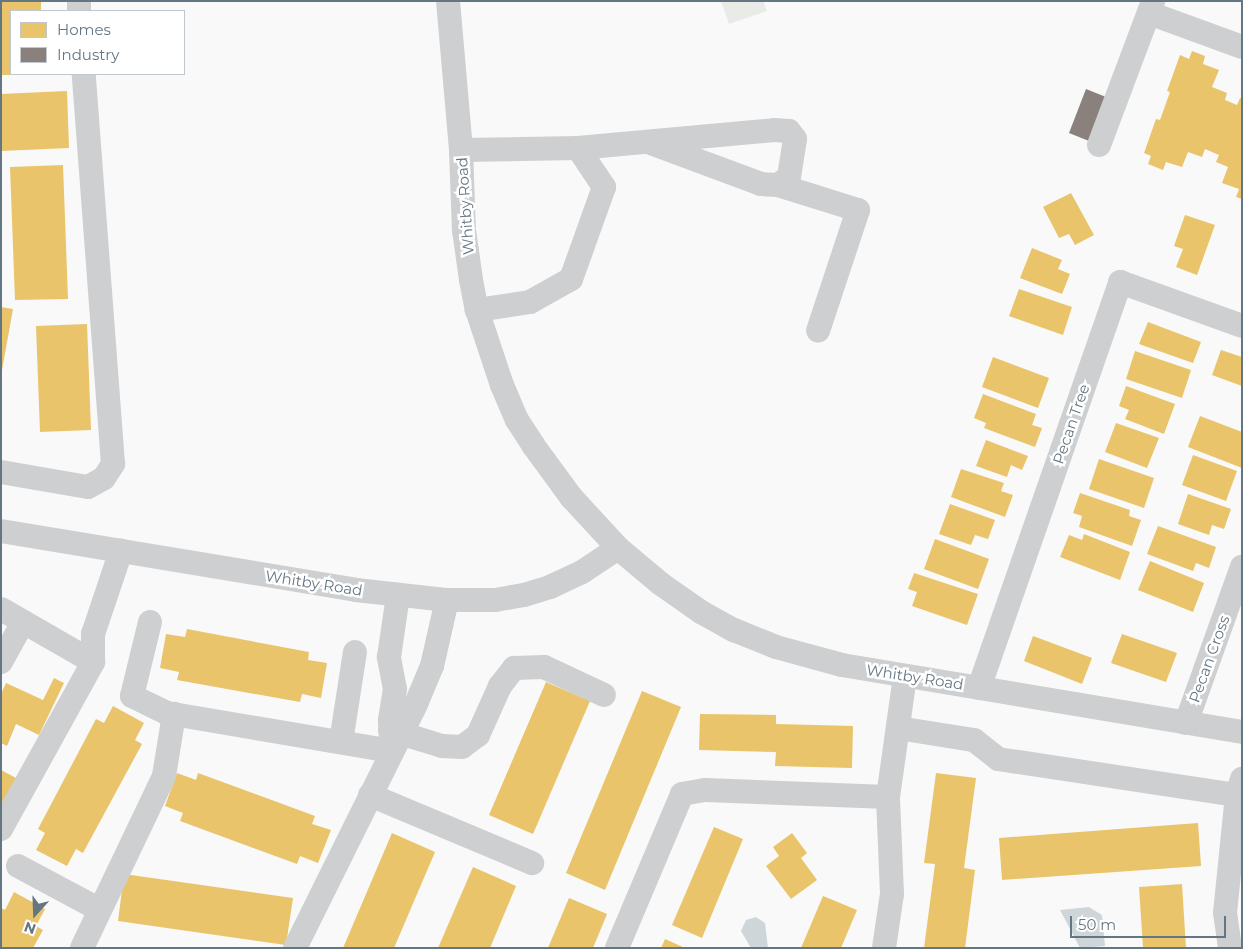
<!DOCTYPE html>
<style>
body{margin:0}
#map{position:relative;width:1243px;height:949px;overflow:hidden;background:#f9f9f9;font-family:Montserrat,sans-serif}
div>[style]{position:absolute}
.green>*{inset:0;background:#e8ebe6}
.water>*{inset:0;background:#ced6d9}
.homes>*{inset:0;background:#e9c46a}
.industry>*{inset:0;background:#8a817c}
.minor>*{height:24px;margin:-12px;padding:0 12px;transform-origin:12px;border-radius:12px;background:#cecfd0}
span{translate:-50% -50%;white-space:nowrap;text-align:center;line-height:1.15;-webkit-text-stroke:5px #fff;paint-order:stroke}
.street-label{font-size:15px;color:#657683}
.frame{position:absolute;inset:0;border:2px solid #657683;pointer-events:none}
.legend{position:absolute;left:10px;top:10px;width:175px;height:65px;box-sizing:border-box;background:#fff;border:1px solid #c1c8cd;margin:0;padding:6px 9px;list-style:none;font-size:15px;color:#657683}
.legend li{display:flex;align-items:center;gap:10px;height:25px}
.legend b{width:25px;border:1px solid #c1c8cd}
.north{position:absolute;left:10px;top:889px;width:50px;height:50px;-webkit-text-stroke:4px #fff;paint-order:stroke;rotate:200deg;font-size:14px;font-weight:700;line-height:20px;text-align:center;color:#657683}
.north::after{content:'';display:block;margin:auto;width:18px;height:22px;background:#657683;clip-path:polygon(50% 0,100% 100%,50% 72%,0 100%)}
.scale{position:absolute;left:1070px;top:916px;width:156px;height:22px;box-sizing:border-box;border:2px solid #657683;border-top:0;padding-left:6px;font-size:15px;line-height:18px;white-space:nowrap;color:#657683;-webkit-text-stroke:4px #fff;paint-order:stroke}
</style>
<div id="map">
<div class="green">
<i style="clip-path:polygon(721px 1px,763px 1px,767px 11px,729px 24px)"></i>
</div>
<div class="water">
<i style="clip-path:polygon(1089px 907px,1102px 915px,1105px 946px,1080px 948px,1060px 910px)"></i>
<i style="clip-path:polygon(756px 917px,765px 923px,768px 948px,751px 948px,741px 931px,746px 920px)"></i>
</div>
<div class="homes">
<i style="clip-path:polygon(1px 1px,41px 1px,41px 11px,11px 11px,11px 75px,1px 75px)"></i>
<i style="clip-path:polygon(1192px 51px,1205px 56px,1203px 64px,1219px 70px,1212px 87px,1227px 93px,1225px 100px,1237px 105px,1240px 98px,1242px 99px,1242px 199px,1236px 197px,1239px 189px,1222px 183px,1228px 167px,1216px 162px,1219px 155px,1205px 149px,1202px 157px,1188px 152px,1182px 167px,1166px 162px,1163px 170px,1148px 164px,1151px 156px,1144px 153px,1156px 119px,1160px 120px,1170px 92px,1167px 91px,1180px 55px,1189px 59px)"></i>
<i style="clip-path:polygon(67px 91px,69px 148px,1px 151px,1px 94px)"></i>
<i style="clip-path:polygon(63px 165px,68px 299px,15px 300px,10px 167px)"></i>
<i style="clip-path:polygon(1071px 193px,1094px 235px,1075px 245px,1069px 234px,1059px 238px,1043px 207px)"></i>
<i style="clip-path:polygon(1185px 215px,1215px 225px,1197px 275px,1176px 267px,1183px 249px,1174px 246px)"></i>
<i style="clip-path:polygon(1032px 248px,1062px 260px,1058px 269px,1070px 274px,1062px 294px,1020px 278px)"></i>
<i style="clip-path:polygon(1019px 289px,1072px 307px,1063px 335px,1009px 316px)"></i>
<i style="clip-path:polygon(1px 307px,13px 309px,2px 370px,1px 370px)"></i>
<i style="clip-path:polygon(1148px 322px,1201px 342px,1193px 363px,1139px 344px)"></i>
<i style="clip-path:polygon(87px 324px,91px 430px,40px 432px,36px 326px)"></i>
<i style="clip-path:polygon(1221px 350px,1242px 357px,1242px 386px,1212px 375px)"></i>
<i style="clip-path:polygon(1135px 351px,1191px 370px,1182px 398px,1126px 379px)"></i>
<i style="clip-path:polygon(993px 357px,1049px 378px,1038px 408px,982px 387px)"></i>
<i style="clip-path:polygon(1126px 386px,1175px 404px,1164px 434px,1125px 419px,1129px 410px,1119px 406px)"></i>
<i style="clip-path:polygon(983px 394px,1036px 414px,1032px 425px,1042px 428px,1035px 447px,984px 428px,986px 423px,974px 418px)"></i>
<i style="clip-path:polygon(1200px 416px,1242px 432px,1242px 468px,1188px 447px)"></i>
<i style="clip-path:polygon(1116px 423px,1159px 438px,1147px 468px,1105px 452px)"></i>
<i style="clip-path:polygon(986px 440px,1028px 456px,1022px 470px,1011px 465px,1007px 477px,976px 466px)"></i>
<i style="clip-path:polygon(1193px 455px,1237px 471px,1226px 501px,1182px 485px)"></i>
<i style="clip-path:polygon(1099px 459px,1154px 478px,1144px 508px,1089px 489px)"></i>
<i style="clip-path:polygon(961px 469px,1004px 483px,1001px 491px,1013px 495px,1005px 517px,951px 497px)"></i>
<i style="clip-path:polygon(1080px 493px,1130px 510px,1129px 516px,1141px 520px,1132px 546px,1079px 527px,1082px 516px,1073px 513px)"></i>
<i style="clip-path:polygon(1188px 494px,1231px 509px,1224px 529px,1212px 525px,1209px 535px,1178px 524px)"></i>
<i style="clip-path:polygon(950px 504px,995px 520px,988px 539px,975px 535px,971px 545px,939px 534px)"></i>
<i style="clip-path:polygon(1158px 526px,1216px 547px,1209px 568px,1196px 563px,1193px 571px,1147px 554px)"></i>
<i style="clip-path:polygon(1084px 534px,1130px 552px,1120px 580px,1060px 557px,1069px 535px,1082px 540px)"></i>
<i style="clip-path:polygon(935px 539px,989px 559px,978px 589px,924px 569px)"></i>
<i style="clip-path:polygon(1150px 561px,1204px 583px,1193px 612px,1138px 590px)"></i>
<i style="clip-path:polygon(914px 573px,978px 594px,967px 625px,912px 606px,917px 592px,908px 589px)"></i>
<i style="clip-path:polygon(187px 629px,309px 652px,308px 660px,327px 663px,321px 698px,302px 694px,300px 702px,177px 680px,179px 672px,160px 668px,166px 634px,185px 637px)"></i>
<i style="clip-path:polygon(1122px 634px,1177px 653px,1166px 682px,1111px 663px)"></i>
<i style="clip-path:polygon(1033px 636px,1092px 658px,1082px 684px,1024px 661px)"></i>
<i style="clip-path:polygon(54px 678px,64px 683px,39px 735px,16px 724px,7px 746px,1px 743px,1px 694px,6px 683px,43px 700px)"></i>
<i style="clip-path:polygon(546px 682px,590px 701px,533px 834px,489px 815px)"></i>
<i style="clip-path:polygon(642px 691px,681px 707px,605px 890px,566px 873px)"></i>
<i style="clip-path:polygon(113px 706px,144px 723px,135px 740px,142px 744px,83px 853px,76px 849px,67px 866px,36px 850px,45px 833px,38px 829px,96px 719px,104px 723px)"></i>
<i style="clip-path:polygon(700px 714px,776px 715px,776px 724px,853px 726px,852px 768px,775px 766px,776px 752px,699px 750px)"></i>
<i style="clip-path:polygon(1px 770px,16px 778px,1px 808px)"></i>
<i style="clip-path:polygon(177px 773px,196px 780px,198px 773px,315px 816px,312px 824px,331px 830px,318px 863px,300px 856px,297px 864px,180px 821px,183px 813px,165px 806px)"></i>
<i style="clip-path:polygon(936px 773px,976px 778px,964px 868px,975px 870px,965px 948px,924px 948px,935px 864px,924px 863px)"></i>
<i style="clip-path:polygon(1198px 823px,1201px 866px,1002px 880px,999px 838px)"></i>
<i style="clip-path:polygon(714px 827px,743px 839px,702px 938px,672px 925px)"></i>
<i style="clip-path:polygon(392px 833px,435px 852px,394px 948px,343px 948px)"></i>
<i style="clip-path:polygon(792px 833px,807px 853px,801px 858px,817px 880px,791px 899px,766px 866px,779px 856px,773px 847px)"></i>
<i style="clip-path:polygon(473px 867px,516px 886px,490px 948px,438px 948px)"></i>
<i style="clip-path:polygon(124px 874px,293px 898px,286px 945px,118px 921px)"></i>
<i style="clip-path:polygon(1182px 884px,1186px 948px,1143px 948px,1139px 887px)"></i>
<i style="clip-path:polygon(14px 892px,45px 909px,36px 926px,43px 930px,33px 948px,1px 948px,1px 908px,5px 910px)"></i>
<i style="clip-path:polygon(823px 896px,857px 910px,841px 948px,801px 948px)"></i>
<i style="clip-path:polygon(569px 898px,607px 914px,593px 948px,548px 948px)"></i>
<i style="clip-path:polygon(665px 939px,685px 948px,661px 948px)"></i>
</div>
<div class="industry">
<i style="clip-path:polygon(1086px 89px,1106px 97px,1089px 141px,1069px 133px)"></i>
</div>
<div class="minor">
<i style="left:79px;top:1px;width:10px;rotate:90deg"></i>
<i style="left:448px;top:1px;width:150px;rotate:85deg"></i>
<i style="left:461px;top:150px;width:80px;rotate:87.9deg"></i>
<i style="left:464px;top:230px;width:50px;rotate:82deg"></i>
<i style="left:471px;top:280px;width:31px;rotate:79deg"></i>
<i style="left:477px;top:310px;width:79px;rotate:71.6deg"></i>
<i style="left:502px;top:385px;width:38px;rotate:67deg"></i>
<i style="left:517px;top:420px;width:30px;rotate:57deg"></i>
<i style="left:533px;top:445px;width:64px;rotate:53.8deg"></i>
<i style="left:571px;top:497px;width:69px;rotate:47.3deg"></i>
<i style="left:618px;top:548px;width:56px;rotate:39.9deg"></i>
<i style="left:661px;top:584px;width:49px;rotate:35deg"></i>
<i style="left:701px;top:612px;width:38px;rotate:29deg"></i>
<i style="left:734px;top:630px;width:45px;rotate:22deg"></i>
<i style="left:776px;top:647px;width:68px;rotate:15.3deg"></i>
<i style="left:842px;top:665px;width:406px;rotate:9.5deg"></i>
<i style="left:1149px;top:13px;width:99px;rotate:20.1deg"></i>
<i style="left:1099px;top:145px;width:154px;rotate:-69.4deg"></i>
<i style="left:578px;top:148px;width:197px;rotate:-5.2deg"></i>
<i style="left:774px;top:130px;width:15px;rotate:4deg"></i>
<i style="left:789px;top:131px;width:10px;rotate:53deg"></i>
<i style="left:795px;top:139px;width:38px;rotate:99deg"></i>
<i style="left:789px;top:177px;width:14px;rotate:144deg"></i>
<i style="left:778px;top:185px;width:17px;rotate:-177deg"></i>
<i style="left:761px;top:184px;width:117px;rotate:-159.6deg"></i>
<i style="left:461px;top:150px;width:117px;rotate:-1deg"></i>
<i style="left:578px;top:148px;width:47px;rotate:56.3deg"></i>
<i style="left:604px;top:187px;width:98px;rotate:109.7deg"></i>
<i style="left:571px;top:279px;width:47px;rotate:150.7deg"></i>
<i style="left:530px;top:302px;width:54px;rotate:171.4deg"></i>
<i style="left:778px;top:185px;width:84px;rotate:17.4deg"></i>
<i style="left:858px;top:210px;width:127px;rotate:108.3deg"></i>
<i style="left:1px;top:472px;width:88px;rotate:9.8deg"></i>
<i style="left:88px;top:487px;width:18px;rotate:-29deg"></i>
<i style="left:104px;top:478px;width:17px;rotate:-57deg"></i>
<i style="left:113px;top:464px;width:391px;rotate:-94.3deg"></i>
<i style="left:1px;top:531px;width:360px;rotate:9.4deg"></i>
<i style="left:356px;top:590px;width:92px;rotate:6.3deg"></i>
<i style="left:447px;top:600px;width:48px"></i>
<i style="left:495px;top:600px;width:29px;rotate:-10deg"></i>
<i style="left:524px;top:595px;width:27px;rotate:-17deg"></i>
<i style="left:550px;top:587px;width:35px;rotate:-25deg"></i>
<i style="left:582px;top:572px;width:43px;rotate:-33.7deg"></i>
<i style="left:1px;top:609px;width:106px;rotate:29.9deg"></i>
<i style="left:150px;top:622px;width:76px;rotate:103.7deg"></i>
<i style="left:132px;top:696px;width:39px;rotate:26deg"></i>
<i style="left:167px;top:713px;width:227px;rotate:9.6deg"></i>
<i style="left:1px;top:662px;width:46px;rotate:-61.2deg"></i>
<i style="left:979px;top:688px;width:430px;rotate:-70.8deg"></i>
<i style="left:1120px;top:282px;width:130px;rotate:19.8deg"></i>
<i style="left:1186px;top:723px;width:166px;rotate:-70.3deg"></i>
<i style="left:898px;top:728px;width:77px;rotate:9deg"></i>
<i style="left:974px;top:740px;width:31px;rotate:38deg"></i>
<i style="left:998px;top:759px;width:242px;rotate:8.6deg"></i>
<i style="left:390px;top:730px;width:54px;rotate:17.1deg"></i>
<i style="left:442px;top:746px;width:20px;rotate:3deg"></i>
<i style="left:462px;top:747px;width:20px;rotate:-37deg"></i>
<i style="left:478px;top:735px;width:54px;rotate:-65.8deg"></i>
<i style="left:500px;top:686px;width:23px;rotate:-52deg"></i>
<i style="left:514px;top:668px;width:30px;rotate:-2deg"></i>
<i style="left:544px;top:667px;width:66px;rotate:25deg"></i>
<i style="left:341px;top:742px;width:91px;rotate:-81.2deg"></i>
<i style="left:391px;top:744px;width:24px;rotate:-92deg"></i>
<i style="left:390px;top:720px;width:31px;rotate:-81deg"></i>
<i style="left:395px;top:689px;width:33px;rotate:-101deg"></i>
<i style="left:389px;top:657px;width:63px;rotate:-81.7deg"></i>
<i style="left:370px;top:795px;width:176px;rotate:22.8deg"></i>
<i style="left:1px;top:829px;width:191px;rotate:-61.1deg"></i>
<i style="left:93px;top:662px;width:28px;rotate:-90deg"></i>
<i style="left:93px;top:634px;width:88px;rotate:-71.4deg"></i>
<i style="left:18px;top:866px;width:93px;rotate:28.2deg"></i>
<i style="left:82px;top:948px;width:191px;rotate:-64.5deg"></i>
<i style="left:164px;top:776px;width:63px;rotate:-80.8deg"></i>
<i style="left:295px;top:948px;width:272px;rotate:-63.6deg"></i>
<i style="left:416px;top:704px;width:41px;rotate:-67.2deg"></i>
<i style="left:432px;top:666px;width:68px;rotate:-77.2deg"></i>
<i style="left:617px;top:948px;width:167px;rotate:-67.1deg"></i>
<i style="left:682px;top:794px;width:23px;rotate:-10deg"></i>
<i style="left:705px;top:790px;width:183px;rotate:2.2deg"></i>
<i style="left:884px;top:948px;width:55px;rotate:-81.6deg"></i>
<i style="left:892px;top:894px;width:97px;rotate:-92.4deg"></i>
<i style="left:888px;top:797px;width:122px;rotate:-82deg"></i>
<i style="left:1230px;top:948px;width:35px;rotate:-98deg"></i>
<i style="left:1225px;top:913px;width:119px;rotate:-84.2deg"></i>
<i style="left:1237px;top:795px;width:17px;rotate:-73deg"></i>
</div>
<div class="street-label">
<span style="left:465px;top:206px;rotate:-94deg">Whitby Road</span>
<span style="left:1071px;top:424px;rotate:-71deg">Pecan Tree</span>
<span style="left:314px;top:583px;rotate:9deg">Whitby Road</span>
<span style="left:1209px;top:659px;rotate:-70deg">Pecan Cross</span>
<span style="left:915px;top:677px;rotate:9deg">Whitby Road</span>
</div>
<div class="frame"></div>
<ul class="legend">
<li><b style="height:14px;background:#e9c46a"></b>Homes</li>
<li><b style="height:14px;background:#8a817c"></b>Industry</li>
</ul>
<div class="north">N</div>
<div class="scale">50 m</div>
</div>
